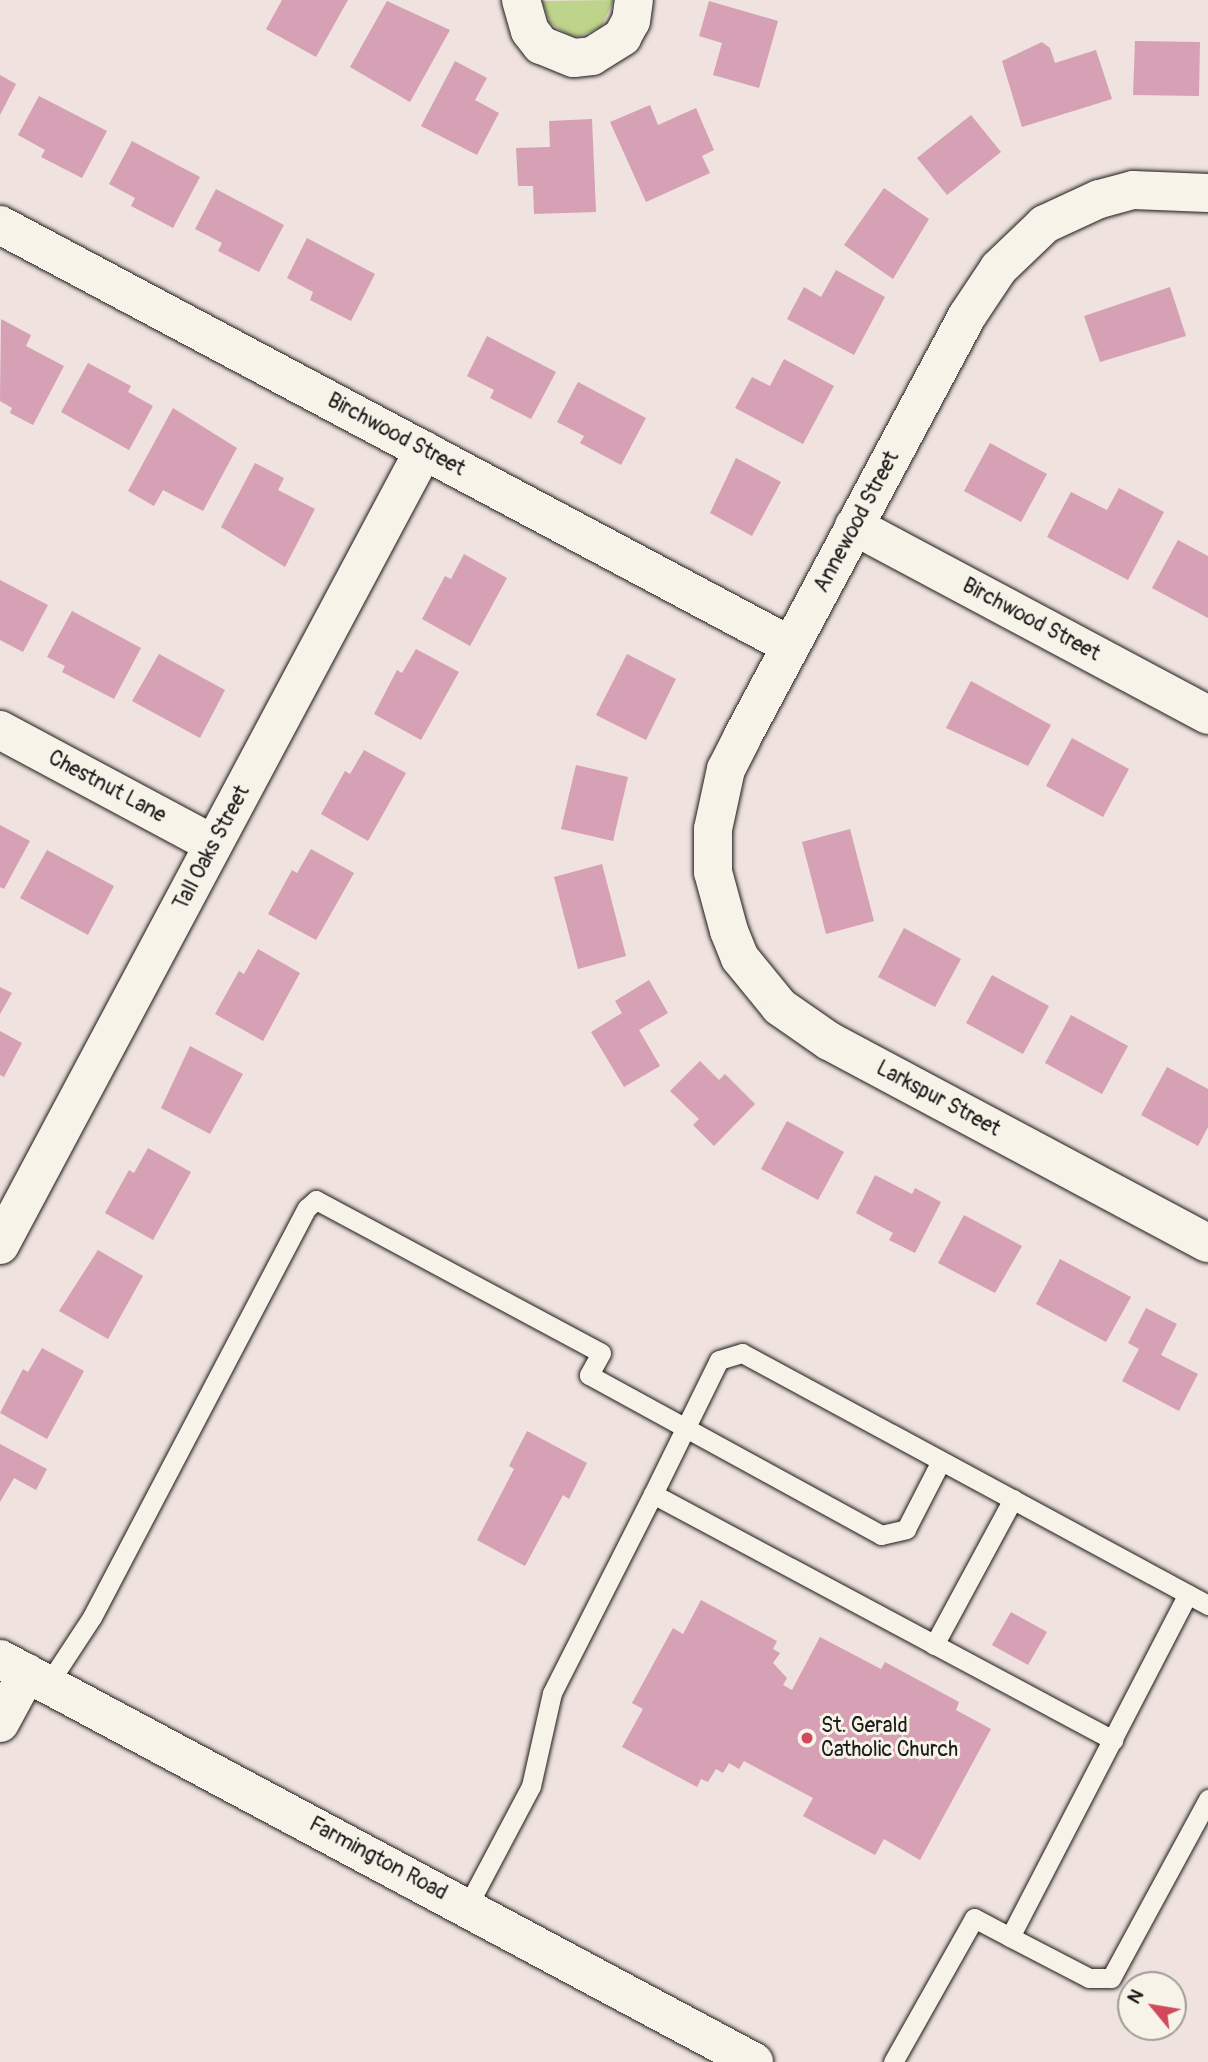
<!DOCTYPE html>
<style>
body{margin:0}
#map{position:relative;width:1208px;height:2062px;overflow:hidden;background:#f0e2de;font-family:Pangolin,sans-serif}
div>[style]{position:absolute}
.green>*{inset:0;background:#bed48a}
.building>*{inset:0;background:#d6a0b5}
.roads{filter:drop-shadow(0 0 2px #1c1c1c) drop-shadow(0 0 2px #1c1c1c)}
.lane>*{height:19px;margin:-9.5px;padding:0 9.5px;transform-origin:9.5px;border-radius:9.5px;background:#f7f3e8}
.street>*{height:38px;margin:-19px;padding:0 19px;transform-origin:19px;border-radius:19px;background:#f7f3e8}
.secondary>*{height:38px;margin:-19px;padding:0 19px;transform-origin:19px;border-radius:19px;background:#f7f3e8}
.dots>*{width:19px;height:19px;translate:-50% -50%;box-sizing:border-box;border:4px solid #f7f3e8;border-radius:50%}
span{translate:-50% -50%;white-space:nowrap;text-align:center;line-height:1.15;-webkit-text-stroke:6px #f7f3e8;paint-order:stroke}
.street-label{font-size:21px;color:#1c1c1c}
.poi-label{font-size:21px;color:#1c1c1c}
.left{translate:0 -50%;text-align:left}
.north{position:absolute;left:1117px;top:1971px;width:70px;height:70px;box-sizing:border-box;background:#f7f3e8;border:2px solid #9f9d96;border-radius:50%;rotate:300deg;font-size:19px;font-weight:700;line-height:28px;text-align:center;color:#1c1c1c}
.north::after{content:'';display:block;margin:auto;width:24px;height:32px;background:#d1495b;clip-path:polygon(50% 0,100% 100%,50% 72%,0 100%)}
</style>
<div id="map">
<div class="green">
<i style="clip-path:polygon(614px 0,601px 27px,580px 36px,569px 35px,550px 23px,542px 1px)"></i>
</div>
<div class="building">
<i style="clip-path:polygon(282px 0,348px 0,316px 57px,266px 29px)"></i>
<i style="clip-path:polygon(387px 1px,450px 30px,410px 102px,350px 67px)"></i>
<i style="clip-path:polygon(709px 1px,778px 21px,759px 88px,713px 75px,722px 43px,699px 36px)"></i>
<i style="clip-path:polygon(1135px 41px,1200px 42px,1199px 96px,1133px 95px)"></i>
<i style="clip-path:polygon(1042px 42px,1050px 48px,1055px 63px,1096px 50px,1112px 99px,1022px 127px,1002px 61px)"></i>
<i style="clip-path:polygon(455px 61px,487px 78px,475px 100px,499px 113px,477px 155px,421px 126px)"></i>
<i style="clip-path:polygon(0 75px,16px 84px,0 115px)"></i>
<i style="clip-path:polygon(39px 96px,107px 131px,82px 178px,41px 157px,45px 150px,18px 135px)"></i>
<i style="clip-path:polygon(650px 105px,658px 125px,696px 108px,714px 150px,702px 156px,710px 173px,646px 202px,610px 122px)"></i>
<i style="clip-path:polygon(971px 115px,1001px 152px,947px 195px,917px 158px)"></i>
<i style="clip-path:polygon(592px 119px,596px 212px,534px 214px,533px 186px,518px 186px,516px 148px,550px 147px,549px 121px)"></i>
<i style="clip-path:polygon(132px 141px,200px 177px,173px 228px,131px 206px,135px 198px,109px 184px)"></i>
<i style="clip-path:polygon(884px 188px,929px 219px,893px 279px,844px 245px)"></i>
<i style="clip-path:polygon(216px 189px,284px 225px,259px 272px,218px 251px,222px 243px,195px 229px)"></i>
<i style="clip-path:polygon(307px 238px,375px 274px,351px 321px,310px 300px,313px 292px,287px 278px)"></i>
<i style="clip-path:polygon(836px 270px,885px 297px,854px 355px,787px 319px,804px 287px,821px 297px)"></i>
<i style="clip-path:polygon(1170px 287px,1186px 336px,1100px 362px,1084px 316px)"></i>
<i style="clip-path:polygon(1px 319px,31px 335px,26px 346px,64px 366px,33px 425px,10px 413px,12px 408px,0 401px)"></i>
<i style="clip-path:polygon(487px 336px,556px 372px,531px 419px,490px 398px,494px 390px,467px 376px)"></i>
<i style="clip-path:polygon(784px 359px,834px 386px,803px 444px,735px 408px,752px 377px,770px 386px)"></i>
<i style="clip-path:polygon(88px 363px,131px 386px,128px 392px,153px 406px,129px 450px,61px 412px)"></i>
<i style="clip-path:polygon(578px 382px,646px 418px,621px 465px,580px 443px,584px 436px,557px 422px)"></i>
<i style="clip-path:polygon(173px 408px,237px 448px,203px 511px,163px 490px,154px 506px,128px 491px)"></i>
<i style="clip-path:polygon(990px 443px,1047px 474px,1021px 522px,964px 491px)"></i>
<i style="clip-path:polygon(736px 458px,781px 482px,752px 536px,710px 513px)"></i>
<i style="clip-path:polygon(255px 463px,284px 478px,278px 490px,315px 509px,285px 567px,221px 527px)"></i>
<i style="clip-path:polygon(1119px 488px,1164px 512px,1128px 580px,1047px 537px,1071px 492px,1107px 510px)"></i>
<i style="clip-path:polygon(1178px 540px,1208px 556px,1208px 618px,1152px 588px)"></i>
<i style="clip-path:polygon(464px 554px,507px 578px,470px 646px,422px 619px,445px 576px,451px 579px)"></i>
<i style="clip-path:polygon(0 580px,48px 605px,23px 652px,0 640px)"></i>
<i style="clip-path:polygon(72px 611px,141px 648px,114px 699px,62px 672px,65px 666px,47px 657px)"></i>
<i style="clip-path:polygon(416px 649px,459px 672px,421px 740px,374px 714px,397px 670px,402px 673px)"></i>
<i style="clip-path:polygon(159px 654px,225px 690px,200px 738px,132px 701px)"></i>
<i style="clip-path:polygon(627px 654px,676px 679px,646px 740px,596px 715px)"></i>
<i style="clip-path:polygon(971px 681px,1051px 725px,1028px 766px,946px 728px)"></i>
<i style="clip-path:polygon(1072px 738px,1129px 769px,1103px 817px,1046px 786px)"></i>
<i style="clip-path:polygon(364px 750px,406px 773px,368px 841px,321px 814px,345px 771px,350px 774px)"></i>
<i style="clip-path:polygon(576px 765px,628px 777px,613px 841px,561px 829px)"></i>
<i style="clip-path:polygon(0 825px,30px 841px,4px 889px,0 887px)"></i>
<i style="clip-path:polygon(850px 829px,874px 921px,826px 934px,802px 842px)"></i>
<i style="clip-path:polygon(311px 849px,354px 873px,316px 940px,268px 914px,292px 870px,297px 873px)"></i>
<i style="clip-path:polygon(47px 850px,114px 886px,88px 935px,20px 898px)"></i>
<i style="clip-path:polygon(602px 864px,626px 956px,578px 969px,554px 877px)"></i>
<i style="clip-path:polygon(904px 928px,961px 959px,935px 1007px,878px 977px)"></i>
<i style="clip-path:polygon(258px 949px,300px 973px,263px 1041px,215px 1014px,239px 971px,244px 974px)"></i>
<i style="clip-path:polygon(992px 975px,1049px 1006px,1023px 1054px,966px 1023px)"></i>
<i style="clip-path:polygon(649px 980px,668px 1013px,639px 1030px,660px 1066px,624px 1087px,591px 1032px,622px 1013px,615px 1001px)"></i>
<i style="clip-path:polygon(0 987px,12px 993px,0 1014px)"></i>
<i style="clip-path:polygon(1071px 1015px,1128px 1046px,1102px 1094px,1045px 1063px)"></i>
<i style="clip-path:polygon(0 1031px,22px 1043px,4px 1077px,0 1075px)"></i>
<i style="clip-path:polygon(190px 1046px,243px 1074px,210px 1134px,161px 1108px)"></i>
<i style="clip-path:polygon(700px 1061px,719px 1080px,725px 1074px,755px 1104px,714px 1146px,693px 1125px,699px 1119px,670px 1091px)"></i>
<i style="clip-path:polygon(1167px 1067px,1208px 1089px,1208px 1127px,1198px 1146px,1141px 1115px)"></i>
<i style="clip-path:polygon(787px 1121px,844px 1152px,818px 1200px,761px 1169px)"></i>
<i style="clip-path:polygon(148px 1148px,191px 1172px,153px 1240px,105px 1213px,129px 1170px,134px 1173px)"></i>
<i style="clip-path:polygon(875px 1175px,912px 1194px,915px 1188px,941px 1202px,915px 1253px,889px 1240px,893px 1233px,856px 1213px)"></i>
<i style="clip-path:polygon(964px 1215px,1022px 1246px,995px 1293px,938px 1263px)"></i>
<i style="clip-path:polygon(98px 1250px,143px 1276px,108px 1339px,59px 1311px)"></i>
<i style="clip-path:polygon(1060px 1259px,1131px 1297px,1106px 1342px,1036px 1304px)"></i>
<i style="clip-path:polygon(1146px 1308px,1177px 1324px,1161px 1355px,1198px 1374px,1179px 1411px,1122px 1381px,1139px 1349px,1128px 1343px)"></i>
<i style="clip-path:polygon(42px 1348px,84px 1371px,47px 1439px,0 1413px,23px 1369px,28px 1372px)"></i>
<i style="clip-path:polygon(527px 1431px,587px 1463px,569px 1499px,563px 1495px,525px 1566px,477px 1540px,514px 1469px,509px 1466px)"></i>
<i style="clip-path:polygon(0 1444px,47px 1469px,36px 1490px,14px 1478px,0 1502px)"></i>
<i style="clip-path:polygon(701px 1600px,777px 1641px,773px 1649px,780px 1653px,773px 1663px,787px 1678px,783px 1685px,792px 1690px,820px 1637px,881px 1669px,885px 1662px,959px 1702px,956px 1710px,991px 1729px,920px 1860px,884px 1839px,875px 1855px,803px 1816px,813px 1798px,744px 1761px,739px 1769px,729px 1763px,723px 1773px,716px 1769px,708px 1782px,701px 1779px,697px 1787px,622px 1747px,643px 1709px,632px 1703px,673px 1628px,683px 1634px)"></i>
<i style="clip-path:polygon(1011px 1612px,1047px 1632px,1028px 1665px,992px 1645px)"></i>
</div>
<div class="roads">
<div class="lane">
<i style="left:653px;top:1494px;width:149px;rotate:-63.8deg"></i>
<i style="left:719px;top:1360px;width:24px;rotate:-17deg"></i>
<i style="left:742px;top:1353px;width:530px;rotate:28.4deg"></i>
<i style="left:934px;top:1645px;width:166px;rotate:-61.6deg"></i>
<i style="left:48px;top:1684px;width:80px;rotate:-56.7deg"></i>
<i style="left:92px;top:1617px;width:462px;rotate:-62.3deg"></i>
<i style="left:307px;top:1208px;width:12px;rotate:-42deg"></i>
<i style="left:316px;top:1200px;width:323px;rotate:28.2deg"></i>
<i style="left:601px;top:1353px;width:25px;rotate:119deg"></i>
<i style="left:589px;top:1375px;width:333px;rotate:28.7deg"></i>
<i style="left:881px;top:1535px;width:26px;rotate:-13deg"></i>
<i style="left:906px;top:1529px;width:76px;rotate:-62.8deg"></i>
<i style="left:467px;top:1907px;width:137px;rotate:-62.1deg"></i>
<i style="left:531px;top:1786px;width:95px;rotate:-77.3deg"></i>
<i style="left:552px;top:1693px;width:223px;rotate:-63.1deg"></i>
<i style="left:653px;top:1494px;width:522px;rotate:28.14deg"></i>
<i style="left:1010px;top:1937px;width:89px;rotate:27.4deg"></i>
<i style="left:1089px;top:1978px;width:22px"></i>
<i style="left:1111px;top:1978px;width:204px;rotate:-61.5deg"></i>
<i style="left:893px;top:2062px;width:165px;rotate:-60.6deg"></i>
<i style="left:974px;top:1918px;width:41px;rotate:27.8deg"></i>
<i style="left:1010px;top:1937px;width:386px;rotate:-62.6deg"></i>
</div>
<div class="street">
<i style="left:521px;top:0;width:32px;rotate:74deg"></i>
<i style="left:530px;top:31px;width:18px;rotate:52deg"></i>
<i style="left:541px;top:45px;width:35px;rotate:22deg"></i>
<i style="left:574px;top:58px;width:18px;rotate:-6deg"></i>
<i style="left:592px;top:56px;width:36px;rotate:-32deg"></i>
<i style="left:622px;top:37px;width:18px;rotate:-61deg"></i>
<i style="left:631px;top:21px;width:21px;rotate:-82deg"></i>
<i style="left:1208px;top:193px;width:75px;rotate:-177.7deg"></i>
<i style="left:1133px;top:190px;width:35px;rotate:165deg"></i>
<i style="left:1099px;top:199px;width:60px;rotate:155.2deg"></i>
<i style="left:1045px;top:224px;width:64px;rotate:136.3deg"></i>
<i style="left:999px;top:268px;width:58px;rotate:123.7deg"></i>
<i style="left:967px;top:316px;width:478px;rotate:118.1deg"></i>
<i style="left:742px;top:738px;width:35px;rotate:117deg"></i>
<i style="left:726px;top:769px;width:61px;rotate:102.2deg"></i>
<i style="left:713px;top:829px;width:43px;rotate:90deg"></i>
<i style="left:713px;top:872px;width:61px;rotate:74.8deg"></i>
<i style="left:729px;top:931px;width:29px;rotate:68deg"></i>
<i style="left:740px;top:958px;width:63px;rotate:50.8deg"></i>
<i style="left:780px;top:1007px;width:60px;rotate:34.8deg"></i>
<i style="left:829px;top:1041px;width:429px;rotate:28.1deg"></i>
<i style="left:0;top:225px;width:896px;rotate:28.02deg"></i>
<i style="left:854px;top:526px;width:401px;rotate:28.1deg"></i>
<i style="left:0;top:730px;width:242px;rotate:28.2deg"></i>
<i style="left:0;top:1245px;width:901px;rotate:-61.93deg"></i>
<i style="left:0;top:1723px;width:57px;rotate:-61.6deg"></i>
</div>
<div class="secondary">
<i style="left:0;top:1659px;width:855px;rotate:28.12deg"></i>
</div>
</div>
<div class="dots">
<i style="left:807px;top:1738px;background:#d1495b"></i>
</div>
<div class="street-label">
<span style="left:396px;top:435px;rotate:28deg">Birchwood Street</span>
<span style="left:857px;top:522px;rotate:-62deg">Annewood Street</span>
<span style="left:1031px;top:620px;rotate:28deg">Birchwood Street</span>
<span style="left:107px;top:787px;rotate:28deg">Chestnut Lane</span>
<span style="left:212px;top:848px;rotate:-62deg">Tall Oaks Street</span>
<span style="left:938px;top:1099px;rotate:28deg">Larkspur Street</span>
<span style="left:378px;top:1859px;rotate:28deg">Farmington Road</span>
</div>
<div class="poi-label">
<span class="left" style="left:821px;top:1738px">St. Gerald<br>Catholic Church</span>
</div>
<div class="north">N</div>
</div>
